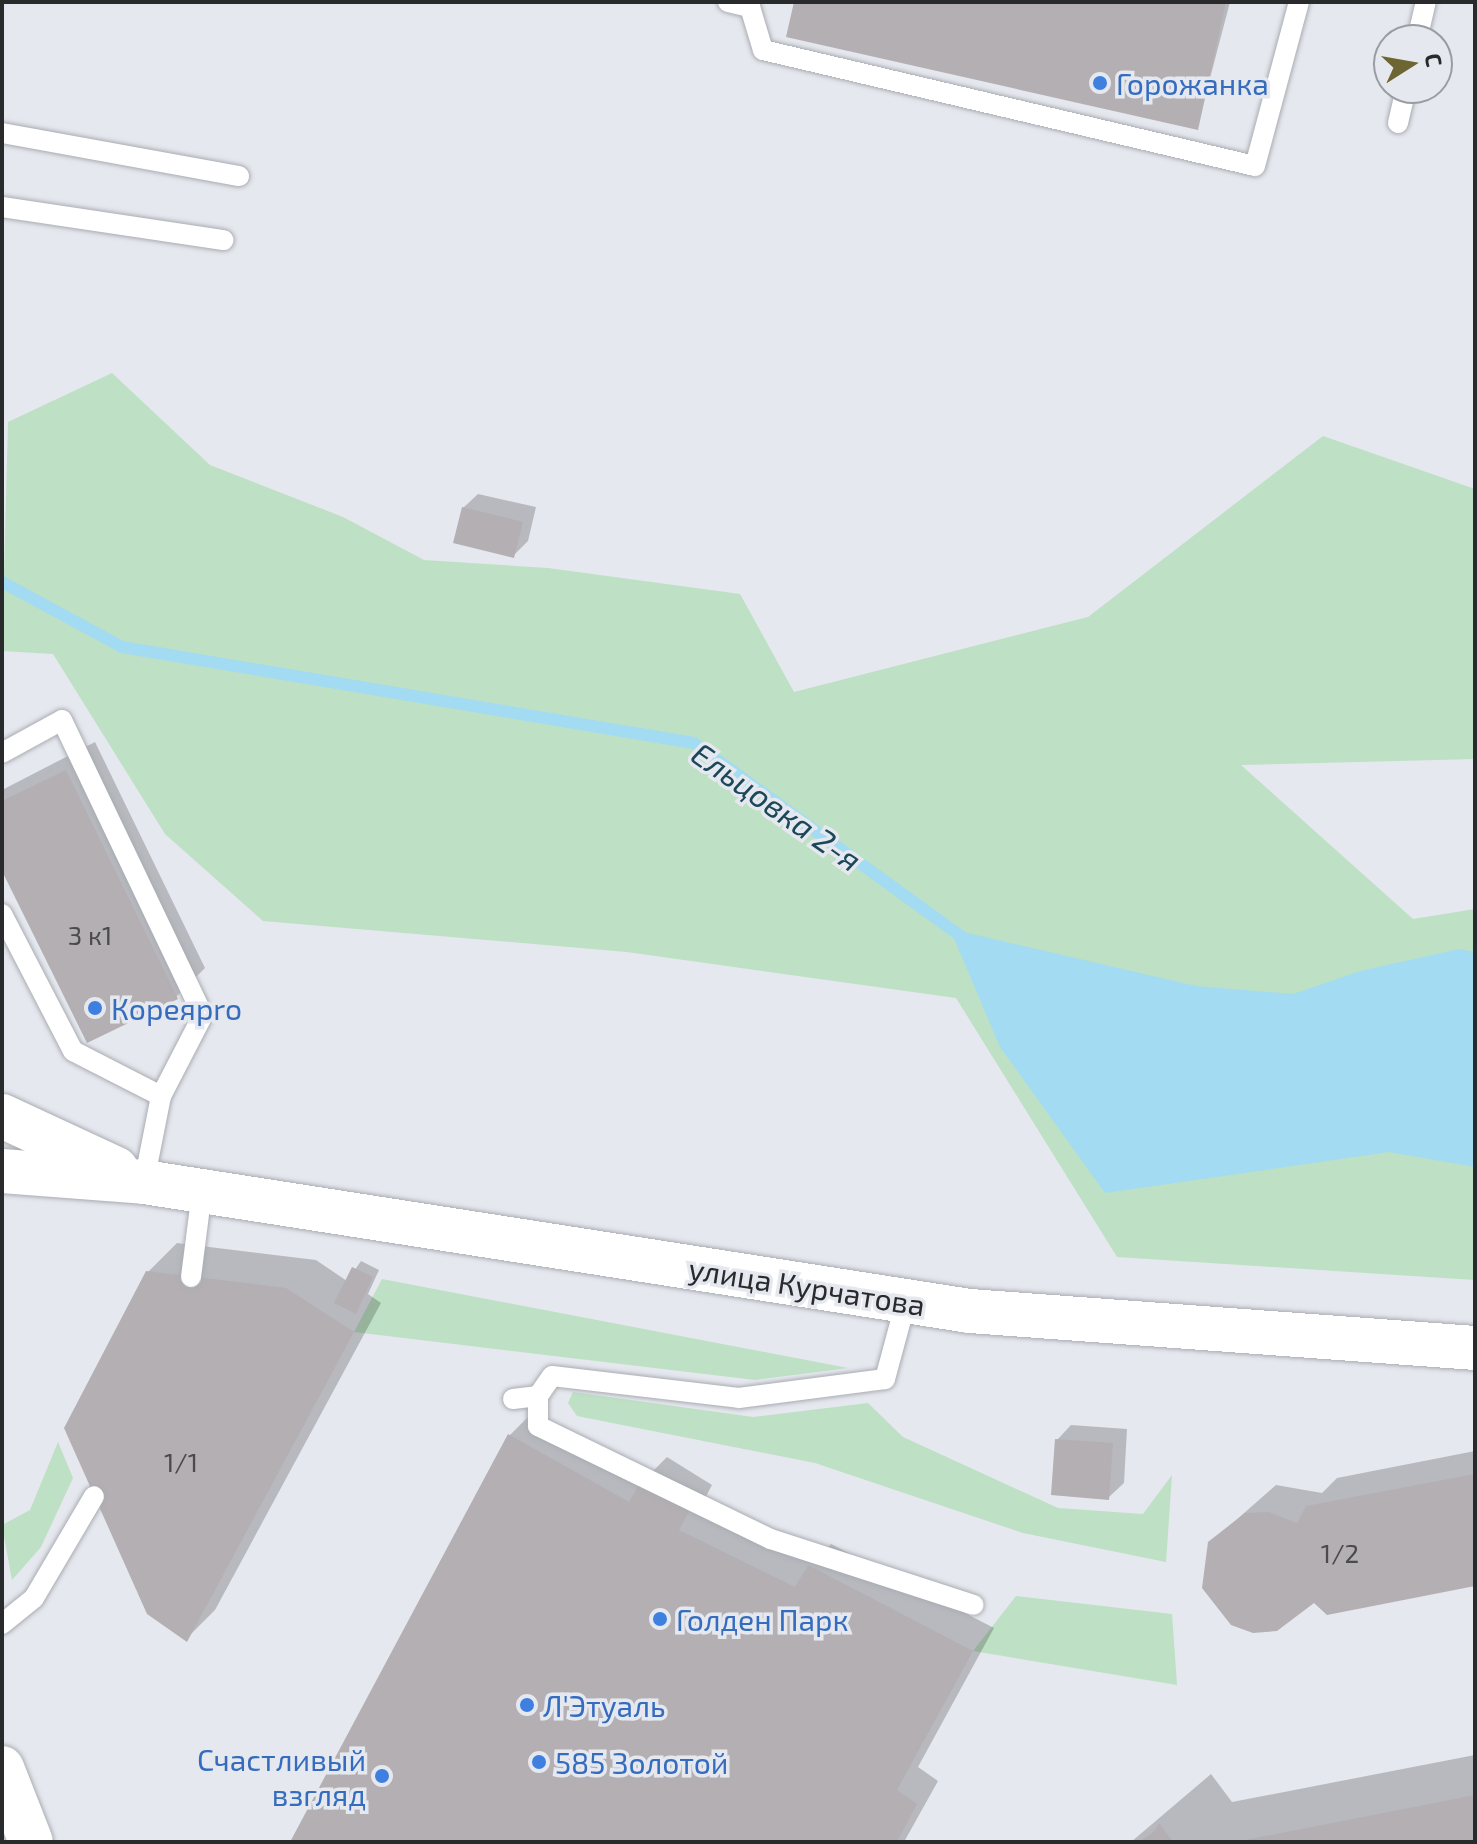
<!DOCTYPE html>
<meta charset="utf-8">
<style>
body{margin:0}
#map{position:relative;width:1477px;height:1844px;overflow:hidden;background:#e5e8ee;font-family:"Exo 2",sans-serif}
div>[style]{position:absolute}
.green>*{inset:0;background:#bee0c4}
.water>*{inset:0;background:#a3dbf2}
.shadow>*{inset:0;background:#0003}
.stream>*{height:12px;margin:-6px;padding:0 6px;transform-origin:6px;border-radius:6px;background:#a3dbf2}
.building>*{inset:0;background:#b4afb3}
.roads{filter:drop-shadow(0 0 2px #a9acb2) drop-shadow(0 0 2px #a9acb2)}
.lane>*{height:20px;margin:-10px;padding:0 10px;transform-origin:10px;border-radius:10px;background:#fff}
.secondary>*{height:44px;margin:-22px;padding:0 22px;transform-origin:22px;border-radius:22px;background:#fff}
.dots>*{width:22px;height:22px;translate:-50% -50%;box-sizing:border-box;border:4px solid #e5e8ee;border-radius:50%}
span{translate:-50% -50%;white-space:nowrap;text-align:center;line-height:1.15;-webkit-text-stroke:7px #e5e8ee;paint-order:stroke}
.number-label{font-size:26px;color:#4b4b4e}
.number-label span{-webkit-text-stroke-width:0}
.shop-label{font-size:30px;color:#366cbe}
.left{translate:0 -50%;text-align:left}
.right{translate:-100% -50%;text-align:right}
.street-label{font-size:30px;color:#282a2c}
.water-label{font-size:32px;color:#1a4859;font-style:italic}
.frame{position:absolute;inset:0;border:4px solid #282a2c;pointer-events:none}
.north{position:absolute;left:1373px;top:24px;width:80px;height:80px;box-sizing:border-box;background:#e5e8ee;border:2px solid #999ca0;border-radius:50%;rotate:79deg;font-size:22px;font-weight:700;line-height:32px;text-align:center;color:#282a2c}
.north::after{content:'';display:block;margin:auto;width:28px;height:36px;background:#6d6632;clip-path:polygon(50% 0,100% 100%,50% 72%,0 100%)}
</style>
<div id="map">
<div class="green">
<i style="clip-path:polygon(112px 373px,210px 465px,343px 517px,424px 560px,548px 568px,740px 594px,794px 692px,1088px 617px,1323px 436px,1475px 489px,1475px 759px,1241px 765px,1413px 919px,1475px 909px,1475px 1280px,1117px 1257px,956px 998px,627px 952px,263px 921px,165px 834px,53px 654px,2px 651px,8px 422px)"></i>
<i style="clip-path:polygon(382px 1279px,848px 1368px,755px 1380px,354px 1332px)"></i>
<i style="clip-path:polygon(573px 1392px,753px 1417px,868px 1403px,903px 1437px,1058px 1508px,1143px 1514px,1172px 1475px,1166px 1562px,1023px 1533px,815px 1463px,577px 1416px,568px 1403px)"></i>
<i style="clip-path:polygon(58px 1442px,73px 1478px,41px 1547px,12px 1580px,2px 1525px,30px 1510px)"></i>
<i style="clip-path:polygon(1016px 1596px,1172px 1614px,1177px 1685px,973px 1651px)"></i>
</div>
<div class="water">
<i style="clip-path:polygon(950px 929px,1196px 986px,1293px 994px,1360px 971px,1459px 949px,1475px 952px,1475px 1167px,1389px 1152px,1105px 1193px,1000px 1047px)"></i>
</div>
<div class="shadow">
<i style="clip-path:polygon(796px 2px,1230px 2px,1197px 128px)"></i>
<i style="clip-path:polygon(478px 494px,536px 507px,528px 541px,513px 556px,463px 508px)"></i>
<i style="clip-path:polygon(95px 742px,205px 968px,176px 997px,2px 866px,2px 790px)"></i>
<i style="clip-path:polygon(177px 1243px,316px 1260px,347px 1281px,361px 1261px,379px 1270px,368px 1294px,381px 1303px,215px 1610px,186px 1639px,147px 1273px)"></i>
<i style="clip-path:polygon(532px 1413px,646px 1478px,667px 1457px,712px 1485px,700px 1508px,812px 1563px,831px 1544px,994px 1628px,918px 1767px,938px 1781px,904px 1842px,292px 1842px,510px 1435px)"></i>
<i style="clip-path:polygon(1071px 1425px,1127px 1429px,1124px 1483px,1109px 1497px,1057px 1440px)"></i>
<i style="clip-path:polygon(1475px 1451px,1475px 1584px,1314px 1600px,1210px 1543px,1276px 1485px,1322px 1493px,1337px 1478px)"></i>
<i style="clip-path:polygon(1475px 1755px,1475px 1842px,1131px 1842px,1211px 1774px,1232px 1802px)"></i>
</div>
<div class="stream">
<i style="left:2px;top:582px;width:136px;rotate:28.4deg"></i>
<i style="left:122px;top:647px;width:580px;rotate:9.53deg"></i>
<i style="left:694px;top:743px;width:332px;rotate:35.9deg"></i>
</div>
<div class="building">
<i style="clip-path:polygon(794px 2px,1226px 2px,1198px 130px,786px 37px)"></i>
<i style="clip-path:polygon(462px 507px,523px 522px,514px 558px,453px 543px)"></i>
<i style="clip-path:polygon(66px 770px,178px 999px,87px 1043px,2px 871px,2px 801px)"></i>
<i style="clip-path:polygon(352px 1267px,373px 1277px,356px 1314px,334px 1303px)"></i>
<i style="clip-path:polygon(146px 1271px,286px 1288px,354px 1332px,187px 1642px,147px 1614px,64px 1428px)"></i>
<i style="clip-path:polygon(508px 1434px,629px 1502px,643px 1478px,691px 1508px,679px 1530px,795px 1587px,808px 1565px,973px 1651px,897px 1790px,917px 1804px,897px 1842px,290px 1842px)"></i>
<i style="clip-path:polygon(1055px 1439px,1113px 1443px,1109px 1500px,1051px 1495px)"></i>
<i style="clip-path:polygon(1475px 1474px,1475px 1586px,1327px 1615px,1314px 1603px,1277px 1631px,1253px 1633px,1231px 1625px,1202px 1588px,1208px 1542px,1245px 1513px,1269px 1512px,1297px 1523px,1306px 1506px)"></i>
<i style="clip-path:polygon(1475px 1795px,1475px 1842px,1241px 1842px,1240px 1841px)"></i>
<i style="clip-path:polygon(1159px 1823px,1173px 1842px,1139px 1842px,1155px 1831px)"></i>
</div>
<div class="roads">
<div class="lane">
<i style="left:728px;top:2px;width:23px;rotate:13deg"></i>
<i style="left:750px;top:7px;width:45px;rotate:73.2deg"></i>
<i style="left:763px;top:50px;width:505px;rotate:13.27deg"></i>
<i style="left:1255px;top:166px;width:170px;rotate:-75deg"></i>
<i style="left:1417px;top:40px;width:39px;rotate:-77deg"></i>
<i style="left:1398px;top:123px;width:36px;rotate:-77deg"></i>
<i style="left:2px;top:133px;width:241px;rotate:10.3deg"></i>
<i style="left:2px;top:207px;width:224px;rotate:8.5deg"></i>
<i style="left:2px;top:753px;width:68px;rotate:-28.8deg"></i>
<i style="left:62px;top:720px;width:327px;rotate:64.5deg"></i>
<i style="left:203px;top:1015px;width:91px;rotate:117.4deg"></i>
<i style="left:161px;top:1096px;width:88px;rotate:101.2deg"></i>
<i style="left:2px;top:914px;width:154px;rotate:62.6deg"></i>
<i style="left:73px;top:1051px;width:99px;rotate:27.1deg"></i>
<i style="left:191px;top:1277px;width:87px;rotate:-82.7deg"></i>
<i style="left:538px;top:1396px;width:30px;rotate:90deg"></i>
<i style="left:538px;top:1426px;width:259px;rotate:25.9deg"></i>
<i style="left:771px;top:1539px;width:213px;rotate:18deg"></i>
<i style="left:513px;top:1399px;width:25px;rotate:-7deg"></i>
<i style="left:538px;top:1396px;width:24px;rotate:-55deg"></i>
<i style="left:552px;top:1376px;width:188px;rotate:6.7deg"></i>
<i style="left:739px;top:1398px;width:147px;rotate:-7.4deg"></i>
<i style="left:885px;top:1379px;width:81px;rotate:-74.9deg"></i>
<i style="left:2px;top:1624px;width:41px;rotate:-39.1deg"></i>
<i style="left:34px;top:1598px;width:118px;rotate:-59.5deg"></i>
</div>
<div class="secondary">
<i style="left:2px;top:1116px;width:126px;rotate:24.9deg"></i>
<i style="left:2px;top:1171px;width:142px;rotate:4.4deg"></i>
<i style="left:144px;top:1182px;width:836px;rotate:8.88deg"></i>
<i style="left:970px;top:1311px;width:506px;rotate:4.19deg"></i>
<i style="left:2px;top:1768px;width:79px;rotate:68.6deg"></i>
</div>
</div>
<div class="dots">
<i style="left:1100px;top:83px;background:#3f7fe0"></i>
<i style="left:95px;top:1008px;background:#3f7fe0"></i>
<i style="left:660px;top:1619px;background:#3f7fe0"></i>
<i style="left:527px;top:1705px;background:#3f7fe0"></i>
<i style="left:539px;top:1762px;background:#3f7fe0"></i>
<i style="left:382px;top:1776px;background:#3f7fe0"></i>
</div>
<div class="number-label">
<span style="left:90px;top:935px">3 к1</span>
<span style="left:181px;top:1462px">1/1</span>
<span style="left:1340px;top:1553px">1/2</span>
</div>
<div class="shop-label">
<span class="left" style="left:1116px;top:83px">Горожанка</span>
<span class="left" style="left:111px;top:1008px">Кореяpro</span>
<span class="left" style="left:676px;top:1619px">Голден Парк</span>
<span class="left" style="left:543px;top:1705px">Л'Этуаль</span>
<span class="right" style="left:366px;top:1776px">Счастливый<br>взгляд</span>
<span class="left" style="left:555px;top:1762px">585 Золотой</span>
</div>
<div class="street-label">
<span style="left:807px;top:1286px;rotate:9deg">улица Курчатова</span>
</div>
<div class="water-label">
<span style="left:777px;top:806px;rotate:35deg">Ельцовка 2-я</span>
</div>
<div class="frame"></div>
<div class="north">С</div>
</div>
